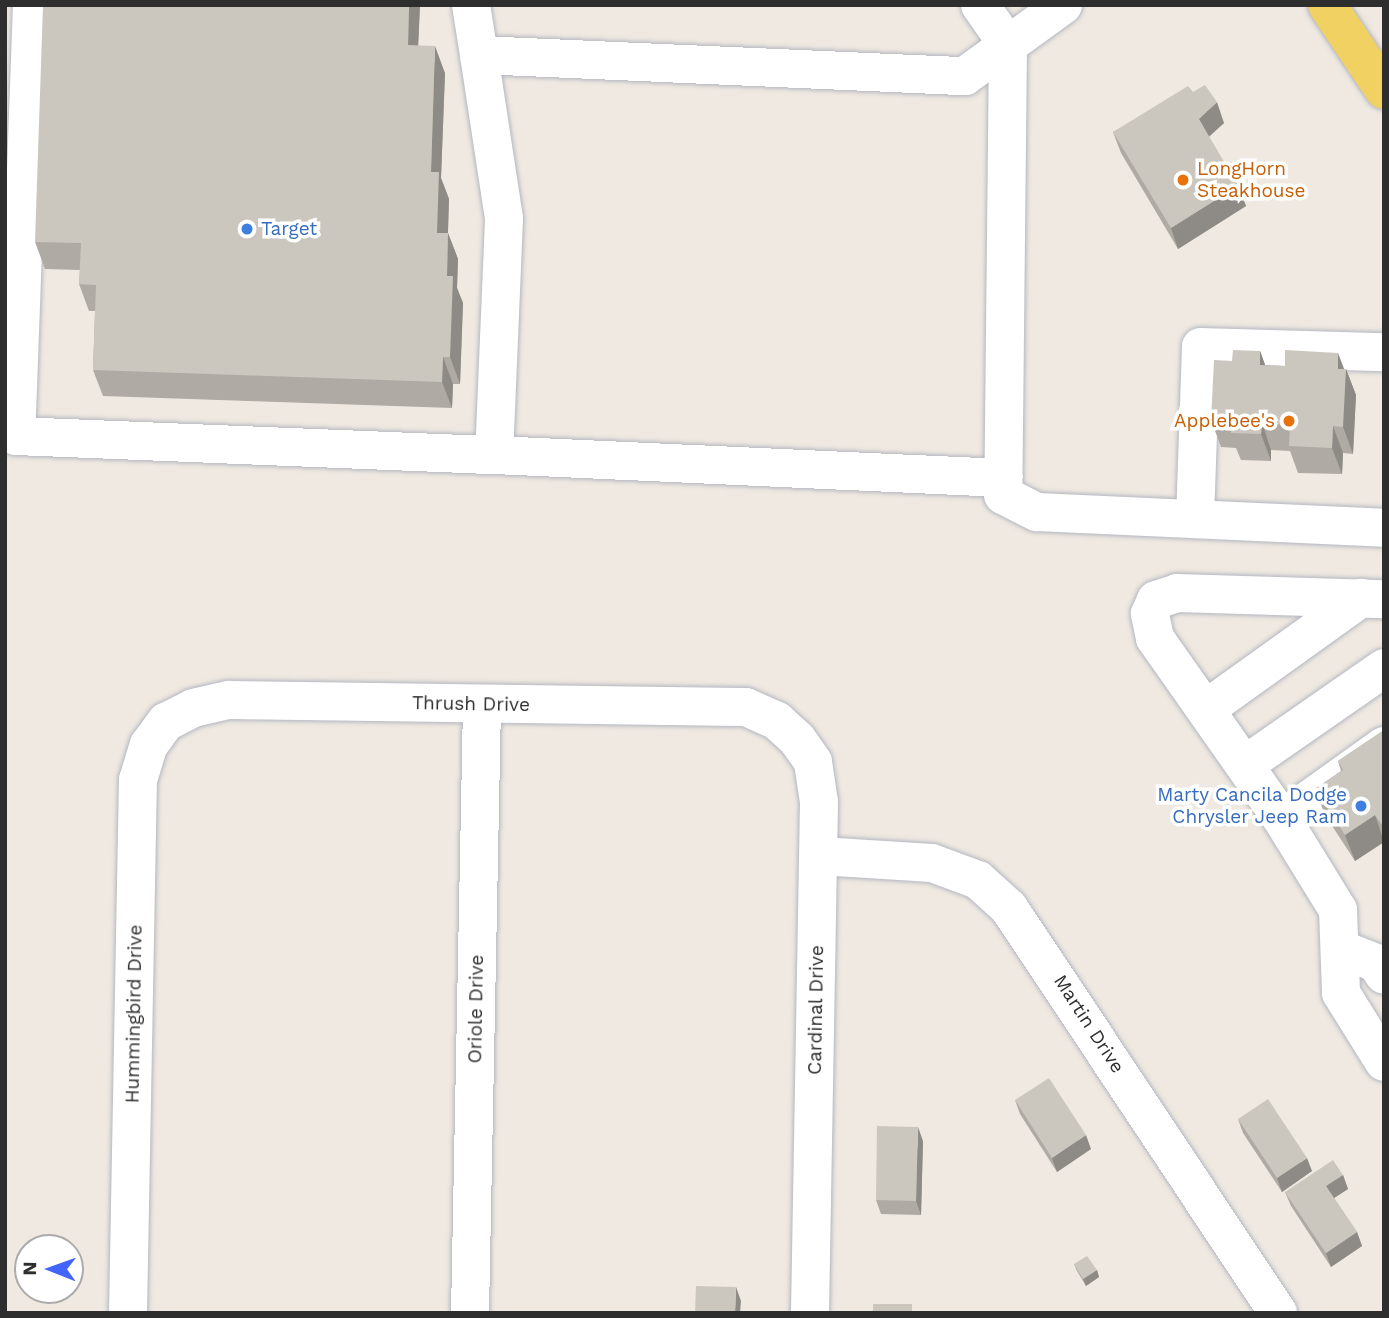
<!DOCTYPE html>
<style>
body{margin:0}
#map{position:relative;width:1389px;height:1318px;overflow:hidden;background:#efe9e1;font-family:"Work Sans",sans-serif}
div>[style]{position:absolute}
.roads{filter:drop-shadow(0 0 2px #b4b7c1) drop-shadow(0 0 2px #b4b7c1)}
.minor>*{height:38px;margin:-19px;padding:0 19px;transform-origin:19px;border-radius:19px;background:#fff}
.major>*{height:38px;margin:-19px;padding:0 19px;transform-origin:19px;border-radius:19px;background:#f2d163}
.wall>*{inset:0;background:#afaba4}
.shaded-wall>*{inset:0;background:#8e8b86}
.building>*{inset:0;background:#cbc7bf}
.dots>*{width:19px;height:19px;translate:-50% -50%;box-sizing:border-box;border:4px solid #fff;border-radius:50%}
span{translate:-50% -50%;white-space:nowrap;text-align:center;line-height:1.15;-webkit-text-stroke:7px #fff;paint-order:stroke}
.food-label{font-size:19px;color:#c56008}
.left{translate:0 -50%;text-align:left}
.right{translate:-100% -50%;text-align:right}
.shop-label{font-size:19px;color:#366cbe}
.street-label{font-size:19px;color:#2e2e2e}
.frame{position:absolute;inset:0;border:7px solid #2e2e2e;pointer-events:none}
.north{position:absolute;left:14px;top:1234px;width:70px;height:70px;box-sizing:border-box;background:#fff;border:2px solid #ababab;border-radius:50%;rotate:271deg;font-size:19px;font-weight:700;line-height:28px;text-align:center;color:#2e2e2e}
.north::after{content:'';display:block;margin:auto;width:24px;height:32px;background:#4264fb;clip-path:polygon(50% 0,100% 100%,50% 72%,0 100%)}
</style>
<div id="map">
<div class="roads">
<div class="minor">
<i style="left:32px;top:5px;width:431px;rotate:92.1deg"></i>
<i style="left:16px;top:436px;width:478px;rotate:2.3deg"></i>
<i style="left:471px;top:5px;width:51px;rotate:80.9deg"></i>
<i style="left:479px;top:55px;width:486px;rotate:2.5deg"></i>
<i style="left:965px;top:76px;width:121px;rotate:-35.9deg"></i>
<i style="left:980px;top:5px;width:49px;rotate:55deg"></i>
<i style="left:1008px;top:45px;width:450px;rotate:90.6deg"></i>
<i style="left:1003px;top:495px;width:38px;rotate:27deg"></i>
<i style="left:1037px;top:512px;width:347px;rotate:2.6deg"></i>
<i style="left:479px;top:55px;width:166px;rotate:81.3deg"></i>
<i style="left:504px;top:219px;width:236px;rotate:92.4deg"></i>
<i style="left:494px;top:455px;width:510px;rotate:2.59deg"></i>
<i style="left:1195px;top:519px;width:172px;rotate:-88deg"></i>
<i style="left:1201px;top:347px;width:183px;rotate:1.6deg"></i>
<i style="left:1206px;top:709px;width:191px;rotate:-35.6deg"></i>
<i style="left:1384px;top:746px;width:125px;rotate:144.4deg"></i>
<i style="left:1282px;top:819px;width:107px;rotate:58.4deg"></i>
<i style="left:1338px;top:910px;width:83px;rotate:87.9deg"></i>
<i style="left:1341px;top:993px;width:81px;rotate:58.1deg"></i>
<i style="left:1246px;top:764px;width:168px;rotate:-34.8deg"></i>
<i style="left:1282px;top:819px;width:221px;rotate:-125.1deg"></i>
<i style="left:1155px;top:638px;width:25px;rotate:-102deg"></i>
<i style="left:1150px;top:614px;width:15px;rotate:-67deg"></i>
<i style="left:1156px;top:600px;width:22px;rotate:-18deg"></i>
<i style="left:1177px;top:593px;width:207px;rotate:1.7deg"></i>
<i style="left:820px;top:856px;width:112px;rotate:3.6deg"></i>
<i style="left:932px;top:863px;width:49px;rotate:20.3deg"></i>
<i style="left:978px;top:880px;width:42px;rotate:42.1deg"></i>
<i style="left:1009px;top:908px;width:486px;rotate:56.4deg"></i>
<i style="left:1341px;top:949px;width:38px;rotate:22deg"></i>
<i style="left:1376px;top:963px;width:14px;rotate:56deg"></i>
<i style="left:128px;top:1313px;width:533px;rotate:-88.93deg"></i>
<i style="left:138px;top:780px;width:37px;rotate:-73deg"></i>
<i style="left:149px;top:745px;width:29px;rotate:-54deg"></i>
<i style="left:166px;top:722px;width:30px;rotate:-27deg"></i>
<i style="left:193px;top:708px;width:37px;rotate:-13deg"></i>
<i style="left:229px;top:700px;width:517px;rotate:0.78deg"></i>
<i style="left:746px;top:707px;width:34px;rotate:24deg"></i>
<i style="left:777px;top:721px;width:27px;rotate:42deg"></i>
<i style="left:797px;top:739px;width:28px;rotate:55deg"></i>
<i style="left:813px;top:762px;width:40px;rotate:81.5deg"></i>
<i style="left:819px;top:802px;width:511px;rotate:91.01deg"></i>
<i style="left:470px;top:1313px;width:608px;rotate:-88.87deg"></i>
</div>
<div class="major">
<i style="left:1327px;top:5px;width:102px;rotate:56.2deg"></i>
</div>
</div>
<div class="wall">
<i style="clip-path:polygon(420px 5px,418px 46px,445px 73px,441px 178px,449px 199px,448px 233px,458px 259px,457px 288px,463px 303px,460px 384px,453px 384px,452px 408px,103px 396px,93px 370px,95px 311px,89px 311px,79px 284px,80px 270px,45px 269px,35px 242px)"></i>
<i style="clip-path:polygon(1193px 92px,1224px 123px,1209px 137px,1238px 186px,1246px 206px,1178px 249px,1121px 153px,1113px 132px)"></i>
<i style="clip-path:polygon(1260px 351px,1265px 365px,1346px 369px,1356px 395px,1353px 454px,1343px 453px,1342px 474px,1298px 473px,1290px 451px,1271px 450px,1271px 461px,1241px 460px,1236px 448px,1221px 447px,1211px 420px,1232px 361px)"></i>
<i style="clip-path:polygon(1384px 730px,1384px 842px,1355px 861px,1325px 815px,1315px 789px,1341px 771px,1338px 761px)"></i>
<i style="clip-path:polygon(1015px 1100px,1091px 1149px,1057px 1172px,1020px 1114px)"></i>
<i style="clip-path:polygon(1238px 1119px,1312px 1171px,1282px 1192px,1243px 1133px)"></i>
<i style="clip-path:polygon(923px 1141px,921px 1215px,881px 1214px,876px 1200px)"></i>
<i style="clip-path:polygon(1343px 1175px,1348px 1189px,1334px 1198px,1357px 1232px,1362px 1246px,1331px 1267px,1291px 1206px,1285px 1192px)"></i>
<i style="clip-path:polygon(1074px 1264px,1097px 1270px,1099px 1277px,1086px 1286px,1077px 1271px)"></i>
</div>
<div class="shaded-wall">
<i style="clip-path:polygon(409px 5px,420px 5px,417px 72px,408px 45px)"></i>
<i style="clip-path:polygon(435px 46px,445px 73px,441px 178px,449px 199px,447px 259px,437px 233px,431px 172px)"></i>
<i style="clip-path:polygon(1217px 102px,1224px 123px,1206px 139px,1199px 119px)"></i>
<i style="clip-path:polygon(1238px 186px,1246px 206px,1178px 249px,1171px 228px)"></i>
<i style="clip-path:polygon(448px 233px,458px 259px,457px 288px,463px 303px,460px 384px,450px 357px,447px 276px)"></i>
<i style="clip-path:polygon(1260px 351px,1270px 378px,1260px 365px)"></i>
<i style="clip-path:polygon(1338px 353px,1346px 374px,1346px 369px,1356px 395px,1353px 454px,1343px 427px,1338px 369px)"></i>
<i style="clip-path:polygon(443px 357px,453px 384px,452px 408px,442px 382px)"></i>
<i style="clip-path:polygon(1262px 423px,1271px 450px,1271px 461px,1261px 434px)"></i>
<i style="clip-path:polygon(1333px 426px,1343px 453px,1342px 474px,1332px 448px)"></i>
<i style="clip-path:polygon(1375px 815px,1384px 842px,1355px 861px,1345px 835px)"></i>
<i style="clip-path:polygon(918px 1127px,923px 1141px,921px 1215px,916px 1201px)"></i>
<i style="clip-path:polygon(1086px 1135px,1091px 1149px,1057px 1172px,1052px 1158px)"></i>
<i style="clip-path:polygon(1307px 1158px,1312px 1171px,1282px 1192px,1277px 1178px)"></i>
<i style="clip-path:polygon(1343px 1175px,1348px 1189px,1331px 1200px,1326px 1186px)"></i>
<i style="clip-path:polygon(1357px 1232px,1362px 1246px,1331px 1267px,1326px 1253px)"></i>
<i style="clip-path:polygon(1097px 1270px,1099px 1277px,1086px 1286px,1083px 1279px)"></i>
<i style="clip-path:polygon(736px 1287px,741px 1301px,740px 1313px,735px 1313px)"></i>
</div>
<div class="building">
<i style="clip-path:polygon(43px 5px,409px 5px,408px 45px,435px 46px,431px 172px,439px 172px,437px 233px,448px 233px,447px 276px,453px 276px,450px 357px,443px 357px,442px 382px,93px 370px,96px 285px,79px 284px,81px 243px,35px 242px)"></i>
<i style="clip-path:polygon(1205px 85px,1217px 102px,1199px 119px,1238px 186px,1171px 228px,1113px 132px,1188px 86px,1193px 92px)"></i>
<i style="clip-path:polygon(1233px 350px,1260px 351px,1260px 365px,1285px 366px,1285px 350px,1338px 353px,1338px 369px,1346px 369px,1343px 427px,1333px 426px,1332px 448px,1289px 446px,1290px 425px,1262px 423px,1261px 434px,1231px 433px,1231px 421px,1211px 420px,1214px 360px,1232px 361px)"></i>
<i style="clip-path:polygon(1384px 730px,1384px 828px,1375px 815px,1345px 835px,1315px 789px,1343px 770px,1338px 761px)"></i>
<i style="clip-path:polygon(1049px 1078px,1086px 1135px,1052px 1158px,1015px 1100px)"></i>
<i style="clip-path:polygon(1268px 1099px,1307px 1158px,1277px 1178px,1238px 1119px)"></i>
<i style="clip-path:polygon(877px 1126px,918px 1127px,916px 1201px,876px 1200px)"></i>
<i style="clip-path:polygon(1333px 1160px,1343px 1175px,1326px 1186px,1357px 1232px,1326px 1253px,1285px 1192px)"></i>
<i style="clip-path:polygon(1087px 1256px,1097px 1270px,1083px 1279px,1074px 1264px)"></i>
<i style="clip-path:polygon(696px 1286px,736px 1287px,735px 1313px,695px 1313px)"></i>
<i style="clip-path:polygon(873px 1304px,912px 1304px,912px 1313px,873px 1313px)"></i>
</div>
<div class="dots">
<i style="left:1183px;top:180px;background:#e8710a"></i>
<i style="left:247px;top:229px;background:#3f7fe0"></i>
<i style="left:1289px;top:421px;background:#e8710a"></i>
<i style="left:1361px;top:806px;background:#3f7fe0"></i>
</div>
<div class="food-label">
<span class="left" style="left:1197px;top:180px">LongHorn<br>Steakhouse</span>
<span class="right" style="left:1275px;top:421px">Applebee's</span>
</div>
<div class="shop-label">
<span class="left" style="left:261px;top:229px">Target</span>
<span class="right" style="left:1347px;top:806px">Marty Cancila Dodge<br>Chrysler Jeep Ram</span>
</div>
<div class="street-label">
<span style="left:471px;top:704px;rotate:1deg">Thrush Drive</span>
<span style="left:476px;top:1009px;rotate:-89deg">Oriole Drive</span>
<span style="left:816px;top:1010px;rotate:-89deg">Cardinal Drive</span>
<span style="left:134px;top:1014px;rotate:-89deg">Hummingbird Drive</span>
<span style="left:1089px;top:1024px;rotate:57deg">Martin Drive</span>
</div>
<div class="frame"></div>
<div class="north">N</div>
</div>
